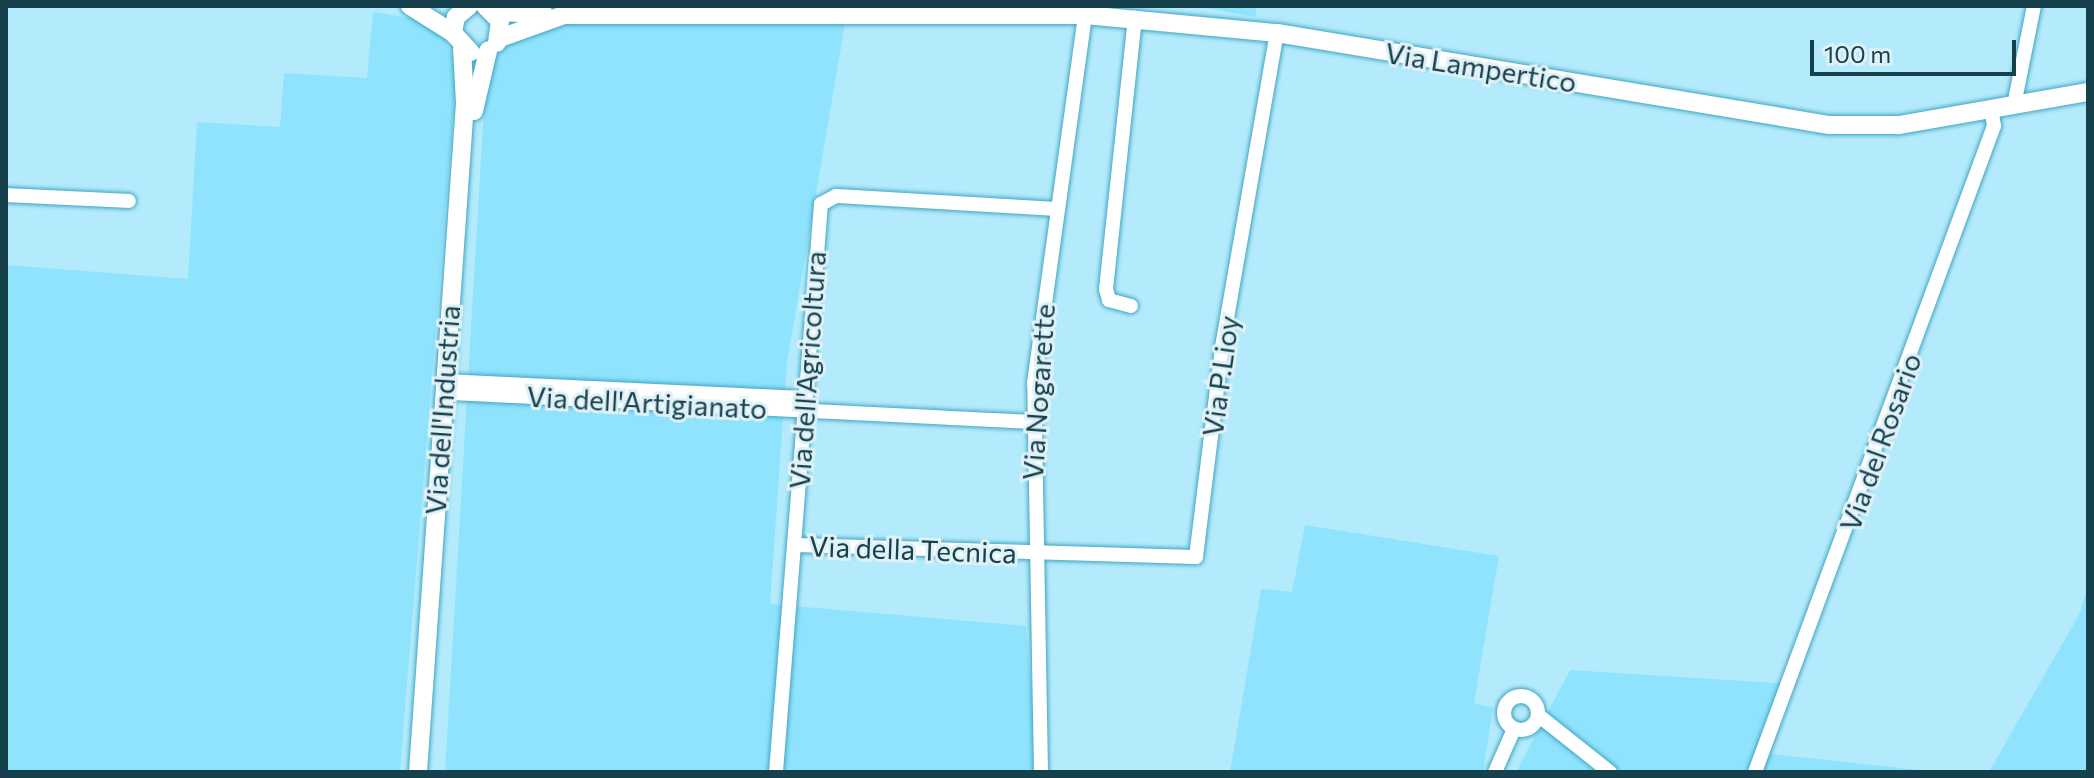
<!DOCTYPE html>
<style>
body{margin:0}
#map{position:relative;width:2094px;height:778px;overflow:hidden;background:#b4ebfc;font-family:Commissioner,sans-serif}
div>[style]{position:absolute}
.built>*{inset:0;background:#8fe3fd}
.roads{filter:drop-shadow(0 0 2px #41a6c2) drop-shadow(0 0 2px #41a6c2)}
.street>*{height:14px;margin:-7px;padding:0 7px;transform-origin:7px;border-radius:7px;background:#fff}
.street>.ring{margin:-7px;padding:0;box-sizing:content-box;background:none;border:14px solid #fff;border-radius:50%}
.secondary>*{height:18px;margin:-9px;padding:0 9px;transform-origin:9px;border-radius:9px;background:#fff}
span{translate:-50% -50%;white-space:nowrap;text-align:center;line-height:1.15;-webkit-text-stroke:6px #dff1f7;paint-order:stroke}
.street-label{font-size:28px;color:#16404c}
.frame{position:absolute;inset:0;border:8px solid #16404c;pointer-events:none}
.scale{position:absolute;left:1810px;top:40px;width:206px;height:36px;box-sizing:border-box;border:4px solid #16404c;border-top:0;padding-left:10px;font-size:24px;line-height:28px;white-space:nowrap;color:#16404c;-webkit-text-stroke:6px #dff1f7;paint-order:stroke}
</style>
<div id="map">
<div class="built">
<i style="clip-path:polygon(1197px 6px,1257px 6px,1255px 17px)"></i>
<i style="clip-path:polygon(373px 12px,422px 20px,441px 34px,457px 64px,400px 772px,6px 772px,6px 265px,188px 279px,197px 122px,280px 127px,284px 73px,367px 78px)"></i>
<i style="clip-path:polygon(552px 22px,845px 24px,787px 363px,770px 604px,1026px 626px,1038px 772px,445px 772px,484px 108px,493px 60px,521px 31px)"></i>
<i style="clip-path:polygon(1305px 525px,1499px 556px,1474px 703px,1493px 708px,1483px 772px,1230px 772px,1261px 589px,1292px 592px)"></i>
<i style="clip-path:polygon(2088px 586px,2088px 772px,1989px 772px,2080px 613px)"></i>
<i style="clip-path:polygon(1570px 670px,1794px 684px,1770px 754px,1938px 772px,1516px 772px)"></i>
</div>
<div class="roads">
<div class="street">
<i style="left:2014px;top:105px;width:101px;rotate:-78.6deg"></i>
<i style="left:6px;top:195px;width:123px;rotate:2.8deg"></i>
<i style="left:1131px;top:306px;width:23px;rotate:-165deg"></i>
<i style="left:1109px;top:300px;width:11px;rotate:-105deg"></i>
<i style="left:1106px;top:289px;width:273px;rotate:-83.9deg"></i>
<i style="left:444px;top:381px;width:359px;rotate:2.7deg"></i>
<i style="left:452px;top:393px;width:582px;rotate:2.86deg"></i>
<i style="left:794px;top:545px;width:402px;rotate:1.7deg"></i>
<i style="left:1196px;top:557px;width:212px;rotate:-82.9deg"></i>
<i style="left:1222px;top:347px;width:319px;rotate:-80.1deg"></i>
<i class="ring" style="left:1504px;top:696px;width:20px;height:20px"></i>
<i style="left:1538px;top:715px;width:92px;rotate:38.4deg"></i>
<i style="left:776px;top:772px;width:570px;rotate:-85.47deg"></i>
<i style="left:821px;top:204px;width:17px;rotate:-28deg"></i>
<i style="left:836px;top:196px;width:218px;rotate:3.4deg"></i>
<i style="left:1041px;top:772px;width:389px;rotate:-91deg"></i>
<i style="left:1034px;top:383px;width:372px;rotate:-82.1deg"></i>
<i style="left:1495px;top:772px;width:47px;rotate:-66.2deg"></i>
<i style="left:1755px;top:772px;width:689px;rotate:-69.7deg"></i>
<i style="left:1994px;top:126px;width:18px;rotate:-99deg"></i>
</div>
<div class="secondary">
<i style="left:410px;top:6px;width:51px;rotate:32.1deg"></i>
<i style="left:469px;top:6px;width:17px;rotate:140deg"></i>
<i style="left:456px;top:17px;width:16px;rotate:101deg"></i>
<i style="left:453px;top:33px;width:26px;rotate:47deg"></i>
<i style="left:485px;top:6px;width:21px;rotate:45deg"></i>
<i style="left:500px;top:21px;width:22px;rotate:98deg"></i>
<i style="left:495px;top:12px;width:49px;rotate:2.3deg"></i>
<i style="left:500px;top:38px;width:68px;rotate:-19.8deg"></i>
<i style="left:564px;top:15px;width:521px"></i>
<i style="left:1085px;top:15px;width:193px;rotate:5.4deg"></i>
<i style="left:1277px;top:33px;width:560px;rotate:9.46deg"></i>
<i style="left:1829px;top:125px;width:70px"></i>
<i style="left:1899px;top:125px;width:192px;rotate:-9.9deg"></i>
<i style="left:474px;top:111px;width:62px;rotate:-76.9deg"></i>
<i style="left:418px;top:772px;width:671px;rotate:-85.98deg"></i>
<i style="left:465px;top:103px;width:55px;rotate:-93.1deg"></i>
</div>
</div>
<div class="street-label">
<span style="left:1481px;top:67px;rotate:9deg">Via Lampertico</span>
<span style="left:807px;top:370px;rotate:-86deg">Via dell'Agricoltura</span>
<span style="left:1220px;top:376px;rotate:-82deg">Via P.Lioy</span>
<span style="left:1038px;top:392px;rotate:-86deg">Via Nogarette</span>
<span style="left:647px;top:402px;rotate:3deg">Via dell'Artigianato</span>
<span style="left:442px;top:410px;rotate:-86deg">Via dell'Industria</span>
<span style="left:1880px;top:442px;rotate:-70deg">Via del Rosario</span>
<span style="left:913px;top:549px;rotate:2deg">Via della Tecnica</span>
</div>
<div class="frame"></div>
<div class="scale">100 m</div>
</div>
